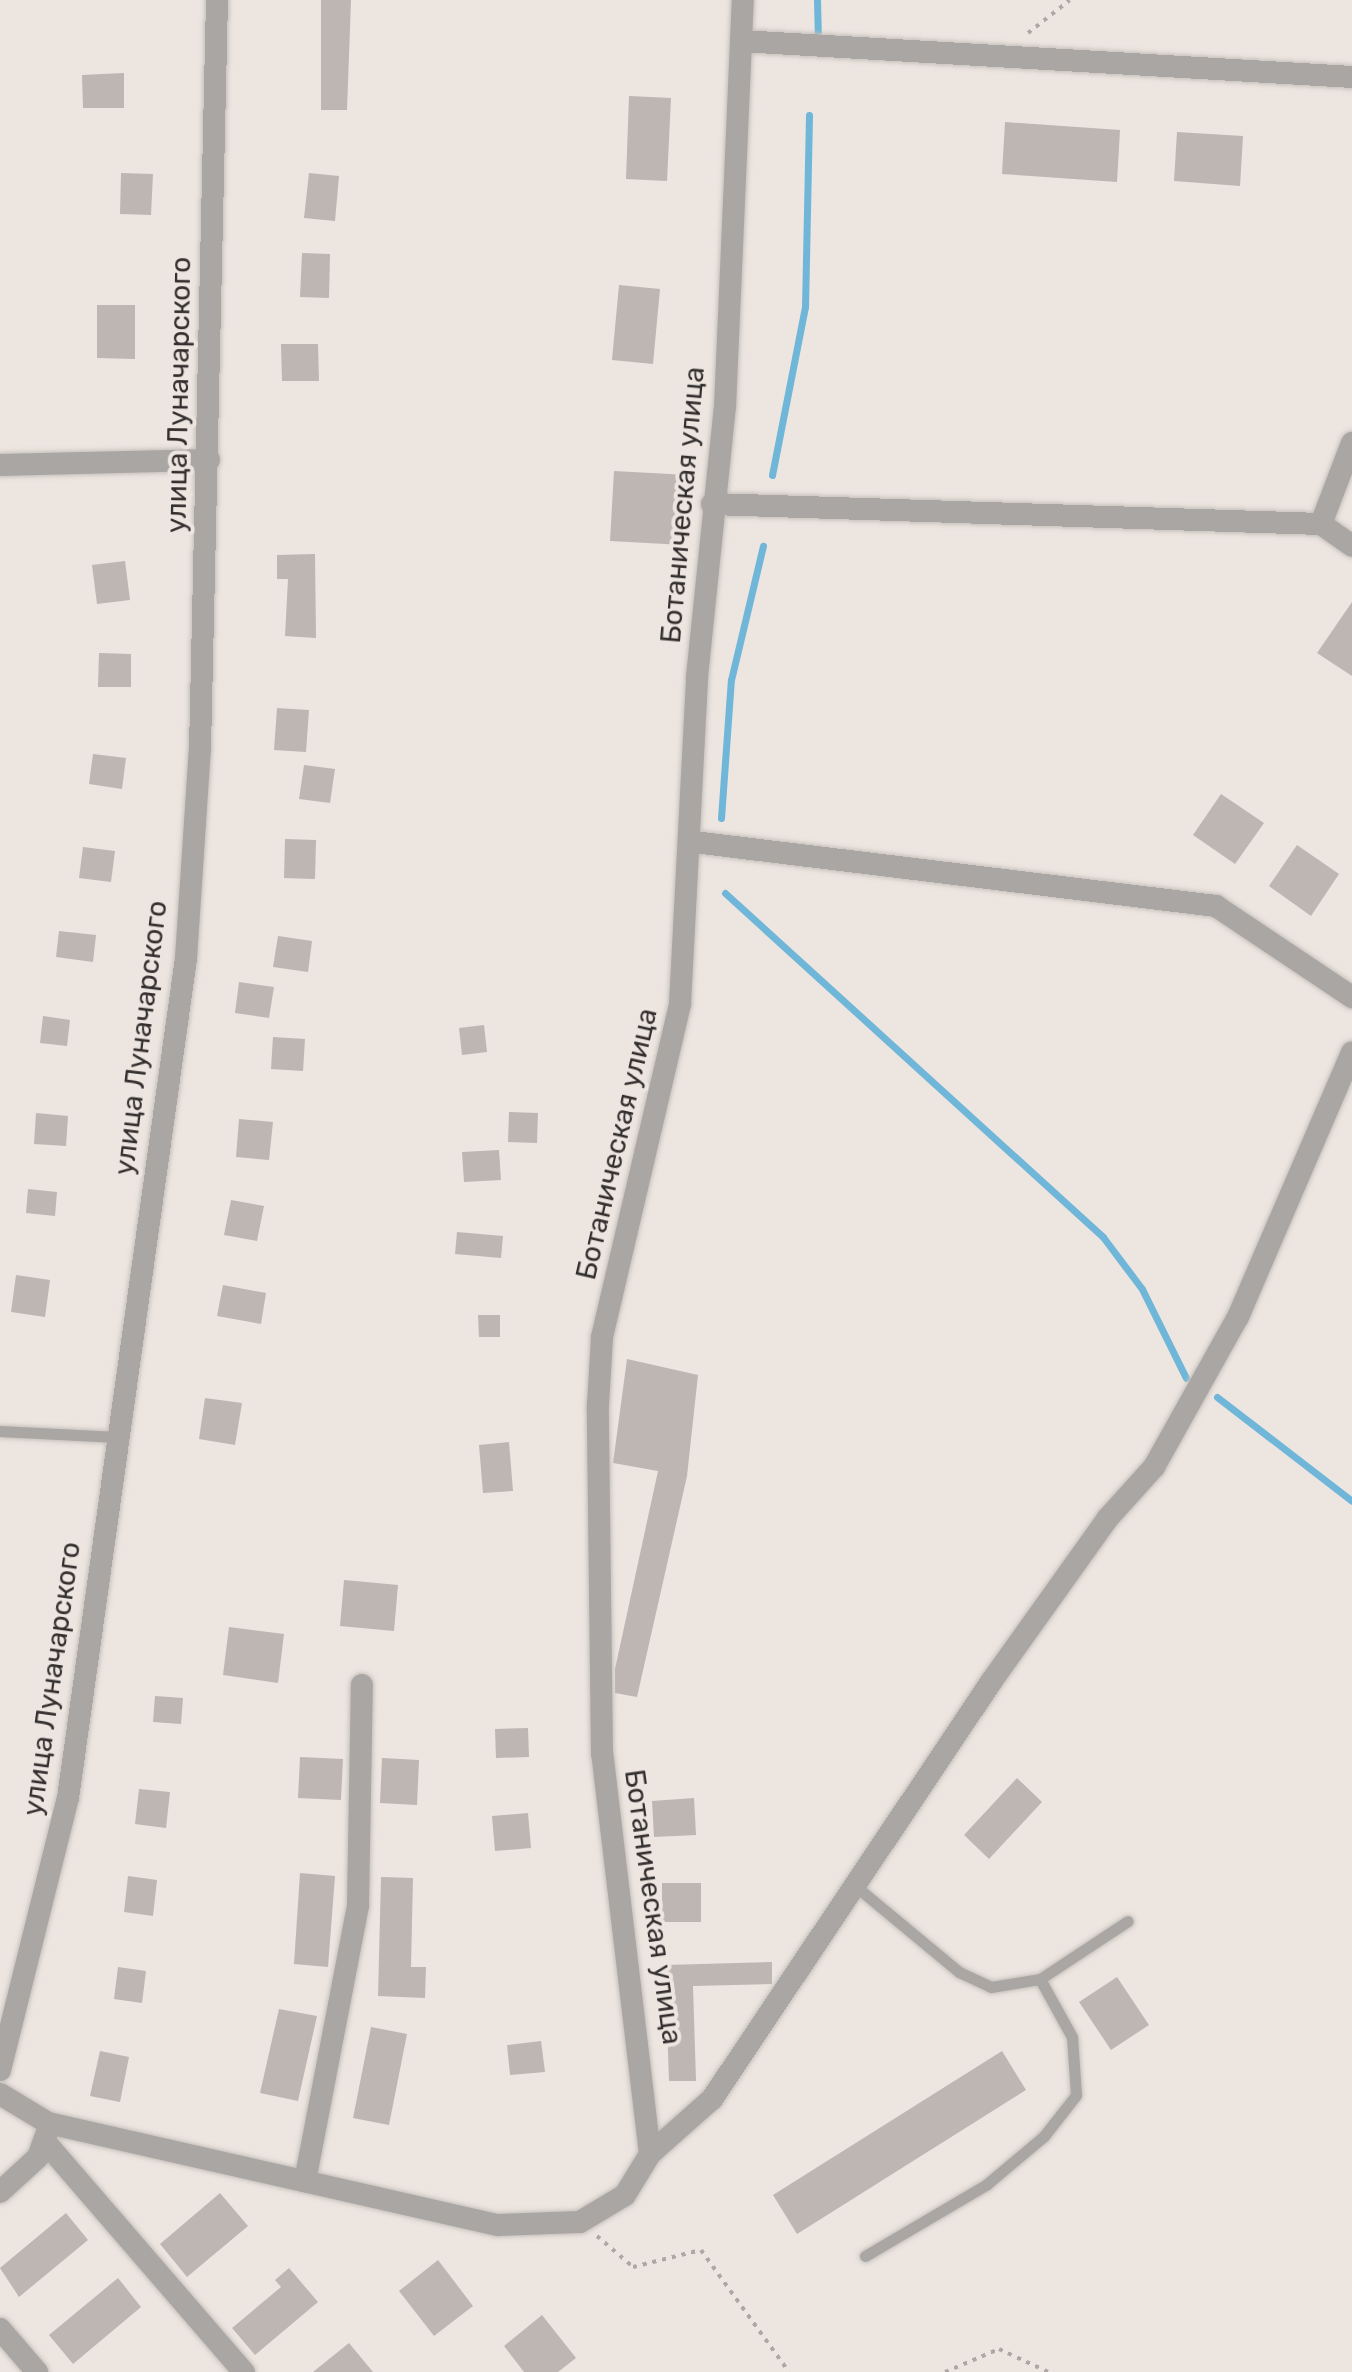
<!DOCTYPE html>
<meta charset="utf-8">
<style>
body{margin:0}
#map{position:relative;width:1352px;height:2372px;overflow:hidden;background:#ece5e0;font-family:Rubik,sans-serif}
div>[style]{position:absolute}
.stream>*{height:7px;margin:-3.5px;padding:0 3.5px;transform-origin:3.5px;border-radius:3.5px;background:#6fb6d9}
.building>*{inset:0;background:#bdb6b2}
.path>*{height:4px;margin-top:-2px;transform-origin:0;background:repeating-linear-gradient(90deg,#aea8a5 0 4px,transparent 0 10px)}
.roads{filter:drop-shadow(0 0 2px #c7c1bc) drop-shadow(0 0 2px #c7c1bc)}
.service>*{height:11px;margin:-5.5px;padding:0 5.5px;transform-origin:5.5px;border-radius:5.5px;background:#a9a6a4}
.minor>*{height:22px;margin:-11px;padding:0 11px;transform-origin:11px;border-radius:11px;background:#a9a6a4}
span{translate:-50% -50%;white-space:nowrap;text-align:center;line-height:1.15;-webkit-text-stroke:8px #ece5e0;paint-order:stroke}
.street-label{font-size:28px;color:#322f2e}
</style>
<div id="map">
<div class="stream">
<i style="left:817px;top:0;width:41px;rotate:88.6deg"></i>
<i style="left:772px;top:475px;width:171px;rotate:-78.9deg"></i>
<i style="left:805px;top:307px;width:192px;rotate:-88.8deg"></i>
<i style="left:721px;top:818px;width:138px;rotate:-85.9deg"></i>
<i style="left:731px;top:680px;width:138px;rotate:-76.6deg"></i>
<i style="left:725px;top:893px;width:511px;rotate:42.3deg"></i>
<i style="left:1103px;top:1237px;width:65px;rotate:53.1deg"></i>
<i style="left:1142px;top:1289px;width:99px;rotate:63.7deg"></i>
<i style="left:1217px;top:1397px;width:170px;rotate:37.6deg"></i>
</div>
<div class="building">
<i style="clip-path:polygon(321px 0,351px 0,347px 110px,321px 110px)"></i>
<i style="clip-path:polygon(124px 73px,124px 108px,83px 108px,82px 75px)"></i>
<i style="clip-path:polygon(629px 96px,671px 98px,667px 181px,626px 179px)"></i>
<i style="clip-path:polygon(1005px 122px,1120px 130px,1117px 182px,1002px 174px)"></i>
<i style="clip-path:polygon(1177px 132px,1243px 136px,1240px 186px,1174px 181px)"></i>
<i style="clip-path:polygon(121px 173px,153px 174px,151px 215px,120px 214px)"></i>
<i style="clip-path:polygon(309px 173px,339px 176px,335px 221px,304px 218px)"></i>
<i style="clip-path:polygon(302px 253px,330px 254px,329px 298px,300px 297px)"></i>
<i style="clip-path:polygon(619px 285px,660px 289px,653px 364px,612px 360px)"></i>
<i style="clip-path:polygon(97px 305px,135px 305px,135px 359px,97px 358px)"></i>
<i style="clip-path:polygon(281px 344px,318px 344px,319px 381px,282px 381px)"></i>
<i style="clip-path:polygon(614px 471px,688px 475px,684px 545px,610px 541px)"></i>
<i style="clip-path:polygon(315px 554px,316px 638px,285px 636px,288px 579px,277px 579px,277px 555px)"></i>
<i style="clip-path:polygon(125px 561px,130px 600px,97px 604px,92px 565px)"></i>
<i style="clip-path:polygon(1352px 602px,1352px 676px,1317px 653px)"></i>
<i style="clip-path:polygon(99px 653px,131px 654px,131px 687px,98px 687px)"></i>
<i style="clip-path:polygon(277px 708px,309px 710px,306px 752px,274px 750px)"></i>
<i style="clip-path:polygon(93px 754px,126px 758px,122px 789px,89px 784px)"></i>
<i style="clip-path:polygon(304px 765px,335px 769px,330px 803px,299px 799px)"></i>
<i style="clip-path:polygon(1221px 794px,1264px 823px,1235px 864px,1193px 835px)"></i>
<i style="clip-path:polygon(285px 839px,316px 840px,315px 879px,284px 878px)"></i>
<i style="clip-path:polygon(1297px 845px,1339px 874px,1311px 916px,1269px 886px)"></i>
<i style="clip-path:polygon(83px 847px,115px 851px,111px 882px,79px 878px)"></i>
<i style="clip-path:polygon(59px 931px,96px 935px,93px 962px,56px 957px)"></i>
<i style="clip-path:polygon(278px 936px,312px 941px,308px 972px,273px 967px)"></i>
<i style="clip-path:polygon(239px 982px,274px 987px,269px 1018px,235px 1013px)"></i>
<i style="clip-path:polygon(43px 1016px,70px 1020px,67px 1046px,40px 1043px)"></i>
<i style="clip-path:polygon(484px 1025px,487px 1052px,462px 1055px,459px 1028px)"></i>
<i style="clip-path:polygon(273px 1037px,305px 1039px,303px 1071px,271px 1069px)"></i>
<i style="clip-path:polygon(509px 1112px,538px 1113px,537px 1143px,508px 1142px)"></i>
<i style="clip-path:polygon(36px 1113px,68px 1116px,66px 1146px,34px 1144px)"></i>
<i style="clip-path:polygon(239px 1119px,273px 1122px,269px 1160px,236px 1157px)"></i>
<i style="clip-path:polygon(499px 1150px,501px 1180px,464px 1182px,462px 1152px)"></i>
<i style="clip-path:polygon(28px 1189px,57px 1192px,55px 1216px,26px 1213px)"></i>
<i style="clip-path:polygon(231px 1200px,264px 1206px,257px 1241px,224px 1235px)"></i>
<i style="clip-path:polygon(457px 1232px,503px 1236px,501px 1258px,455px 1254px)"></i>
<i style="clip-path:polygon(16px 1275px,50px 1280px,45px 1317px,11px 1312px)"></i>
<i style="clip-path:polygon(223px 1285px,266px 1293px,261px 1324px,217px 1316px)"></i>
<i style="clip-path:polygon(478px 1315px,500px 1315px,500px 1337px,479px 1337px)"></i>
<i style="clip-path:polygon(627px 1359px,698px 1375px,687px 1476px,637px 1697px,615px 1693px,615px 1669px,658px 1471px,613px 1463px)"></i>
<i style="clip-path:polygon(205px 1398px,242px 1403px,235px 1445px,199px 1439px)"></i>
<i style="clip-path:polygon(509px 1442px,513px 1491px,483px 1493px,479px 1445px)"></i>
<i style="clip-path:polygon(344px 1580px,398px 1585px,394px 1631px,340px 1626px)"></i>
<i style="clip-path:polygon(229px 1627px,284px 1634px,278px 1683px,223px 1675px)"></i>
<i style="clip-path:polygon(155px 1696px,183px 1698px,181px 1724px,153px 1722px)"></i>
<i style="clip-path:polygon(528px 1728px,529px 1757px,496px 1758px,495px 1729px)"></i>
<i style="clip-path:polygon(300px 1757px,343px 1759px,341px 1800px,298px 1798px)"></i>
<i style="clip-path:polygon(382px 1758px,419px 1760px,417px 1805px,380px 1803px)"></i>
<i style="clip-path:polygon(1017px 1778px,1042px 1802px,989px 1859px,964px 1835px)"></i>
<i style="clip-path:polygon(139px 1789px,170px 1792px,166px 1828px,135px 1824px)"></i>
<i style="clip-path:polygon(694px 1798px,696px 1835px,654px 1837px,652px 1801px)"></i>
<i style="clip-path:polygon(528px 1813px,531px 1848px,495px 1851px,492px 1816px)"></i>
<i style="clip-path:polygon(300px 1873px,335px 1876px,328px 1967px,294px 1964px)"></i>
<i style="clip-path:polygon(128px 1876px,157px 1880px,153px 1916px,124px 1912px)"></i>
<i style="clip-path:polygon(381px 1877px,413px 1878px,411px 1967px,426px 1967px,425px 1998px,378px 1996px)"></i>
<i style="clip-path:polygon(662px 1883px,701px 1883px,701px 1922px,662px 1922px)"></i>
<i style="clip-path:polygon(772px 1962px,772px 1984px,693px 1986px,696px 2081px,669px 2081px,665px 1965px)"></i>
<i style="clip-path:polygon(118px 1967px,146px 1971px,142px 2003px,114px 1999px)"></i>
<i style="clip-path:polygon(1117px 1977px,1149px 2025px,1111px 2050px,1079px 2002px)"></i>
<i style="clip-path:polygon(279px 2009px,317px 2016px,298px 2101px,260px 2093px)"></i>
<i style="clip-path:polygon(371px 2027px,407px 2034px,389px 2125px,353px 2118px)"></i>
<i style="clip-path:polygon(541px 2041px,545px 2072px,510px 2075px,507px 2045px)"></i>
<i style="clip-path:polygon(100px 2051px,129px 2057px,120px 2102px,90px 2096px)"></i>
<i style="clip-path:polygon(1002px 2051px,1026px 2090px,797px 2234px,773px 2195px)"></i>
<i style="clip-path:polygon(220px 2193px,248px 2226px,187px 2277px,160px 2244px)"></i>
<i style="clip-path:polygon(66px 2213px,88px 2240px,19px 2297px,0 2268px)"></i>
<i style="clip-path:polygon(438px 2260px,473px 2306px,434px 2336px,399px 2291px)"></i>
<i style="clip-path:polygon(289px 2268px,318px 2302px,255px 2355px,232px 2328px,281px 2287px,275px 2280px)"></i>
<i style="clip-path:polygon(118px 2278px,141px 2307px,73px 2364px,49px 2335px)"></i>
<i style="clip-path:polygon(542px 2315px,576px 2358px,558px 2372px,524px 2372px,504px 2346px)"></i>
<i style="clip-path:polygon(349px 2343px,373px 2372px,313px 2372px)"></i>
</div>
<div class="path">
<i style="left:1028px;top:33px;width:53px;rotate:-38.2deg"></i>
<i style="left:597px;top:2236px;width:48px;rotate:40.7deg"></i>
<i style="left:633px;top:2267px;width:70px;rotate:-14deg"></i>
<i style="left:701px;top:2250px;width:150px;rotate:54.2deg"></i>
<i style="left:945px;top:2372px;width:59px;rotate:-23.1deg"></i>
<i style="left:999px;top:2349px;width:54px;rotate:25.1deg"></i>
</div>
<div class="roads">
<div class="service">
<i style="left:0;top:1431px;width:117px;rotate:2.9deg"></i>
<i style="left:859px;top:1889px;width:130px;rotate:39.7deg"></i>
<i style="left:959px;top:1972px;width:35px;rotate:25deg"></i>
<i style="left:991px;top:1987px;width:50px;rotate:-9.3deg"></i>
<i style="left:1040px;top:1979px;width:105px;rotate:-33.4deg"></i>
<i style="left:865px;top:2256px;width:142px;rotate:-30.5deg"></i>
<i style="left:987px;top:2184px;width:75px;rotate:-40.1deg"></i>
<i style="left:1044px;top:2136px;width:52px;rotate:-52deg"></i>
<i style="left:1076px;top:2095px;width:58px;rotate:-93.9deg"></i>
<i style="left:1072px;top:2037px;width:66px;rotate:-118.9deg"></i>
</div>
<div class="minor">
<i style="left:741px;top:41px;width:612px;rotate:3.37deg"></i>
<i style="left:0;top:465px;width:209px;rotate:-1.4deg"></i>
<i style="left:712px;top:504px;width:609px;rotate:1.88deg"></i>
<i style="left:1321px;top:524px;width:38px;rotate:35deg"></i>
<i style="left:1321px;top:524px;width:87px;rotate:-69.1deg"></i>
<i style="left:694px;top:842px;width:526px;rotate:6.99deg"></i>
<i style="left:1216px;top:906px;width:164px;rotate:33.8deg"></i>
<i style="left:0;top:2070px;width:280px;rotate:-76deg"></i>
<i style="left:68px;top:1798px;width:848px;rotate:-82deg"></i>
<i style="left:186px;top:958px;width:209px;rotate:-86.2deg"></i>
<i style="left:200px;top:749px;width:749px;rotate:-88.7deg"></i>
<i style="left:0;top:2094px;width:56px;rotate:31.1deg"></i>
<i style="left:48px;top:2123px;width:461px;rotate:12.8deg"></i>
<i style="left:498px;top:2225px;width:82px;rotate:-2.1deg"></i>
<i style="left:580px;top:2222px;width:52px;rotate:-31deg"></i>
<i style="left:625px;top:2195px;width:48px;rotate:-58.6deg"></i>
<i style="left:650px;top:2154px;width:83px;rotate:-41.6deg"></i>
<i style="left:712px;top:2099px;width:502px;rotate:-56.21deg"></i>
<i style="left:991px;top:1682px;width:201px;rotate:-54.5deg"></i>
<i style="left:1108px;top:1518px;width:69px;rotate:-48deg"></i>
<i style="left:1154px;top:1467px;width:172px;rotate:-60.8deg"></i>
<i style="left:1238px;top:1317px;width:288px;rotate:-66.7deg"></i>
<i style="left:46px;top:2143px;width:303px;rotate:49.2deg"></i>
<i style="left:650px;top:2154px;width:403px;rotate:-96.8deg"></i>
<i style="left:602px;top:1754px;width:349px;rotate:-90.7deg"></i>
<i style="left:598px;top:1405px;width:68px;rotate:-86.6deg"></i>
<i style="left:602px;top:1337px;width:342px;rotate:-76.8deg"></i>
<i style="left:680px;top:1004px;width:327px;rotate:-87deg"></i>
<i style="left:697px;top:677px;width:271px;rotate:-84.1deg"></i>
<i style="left:725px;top:407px;width:407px;rotate:-87.5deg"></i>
<i style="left:305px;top:2181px;width:280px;rotate:-79.1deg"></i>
<i style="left:358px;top:1906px;width:221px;rotate:-89deg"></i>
<i style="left:0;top:2192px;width:52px;rotate:-42.6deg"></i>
<i style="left:38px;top:2157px;width:27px;rotate:-70deg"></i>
<i style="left:0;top:2329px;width:57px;rotate:49.3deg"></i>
</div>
</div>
<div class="street-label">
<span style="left:179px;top:395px;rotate:-89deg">улица Луначарского</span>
<span style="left:683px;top:505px;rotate:-85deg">Ботаническая улица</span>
<span style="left:141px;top:1038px;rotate:-83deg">улица Луначарского</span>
<span style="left:617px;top:1144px;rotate:-77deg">Ботаническая улица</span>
<span style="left:52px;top:1679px;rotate:-82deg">улица Луначарского</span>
<span style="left:653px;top:1907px;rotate:82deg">Ботаническая улица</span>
</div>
</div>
